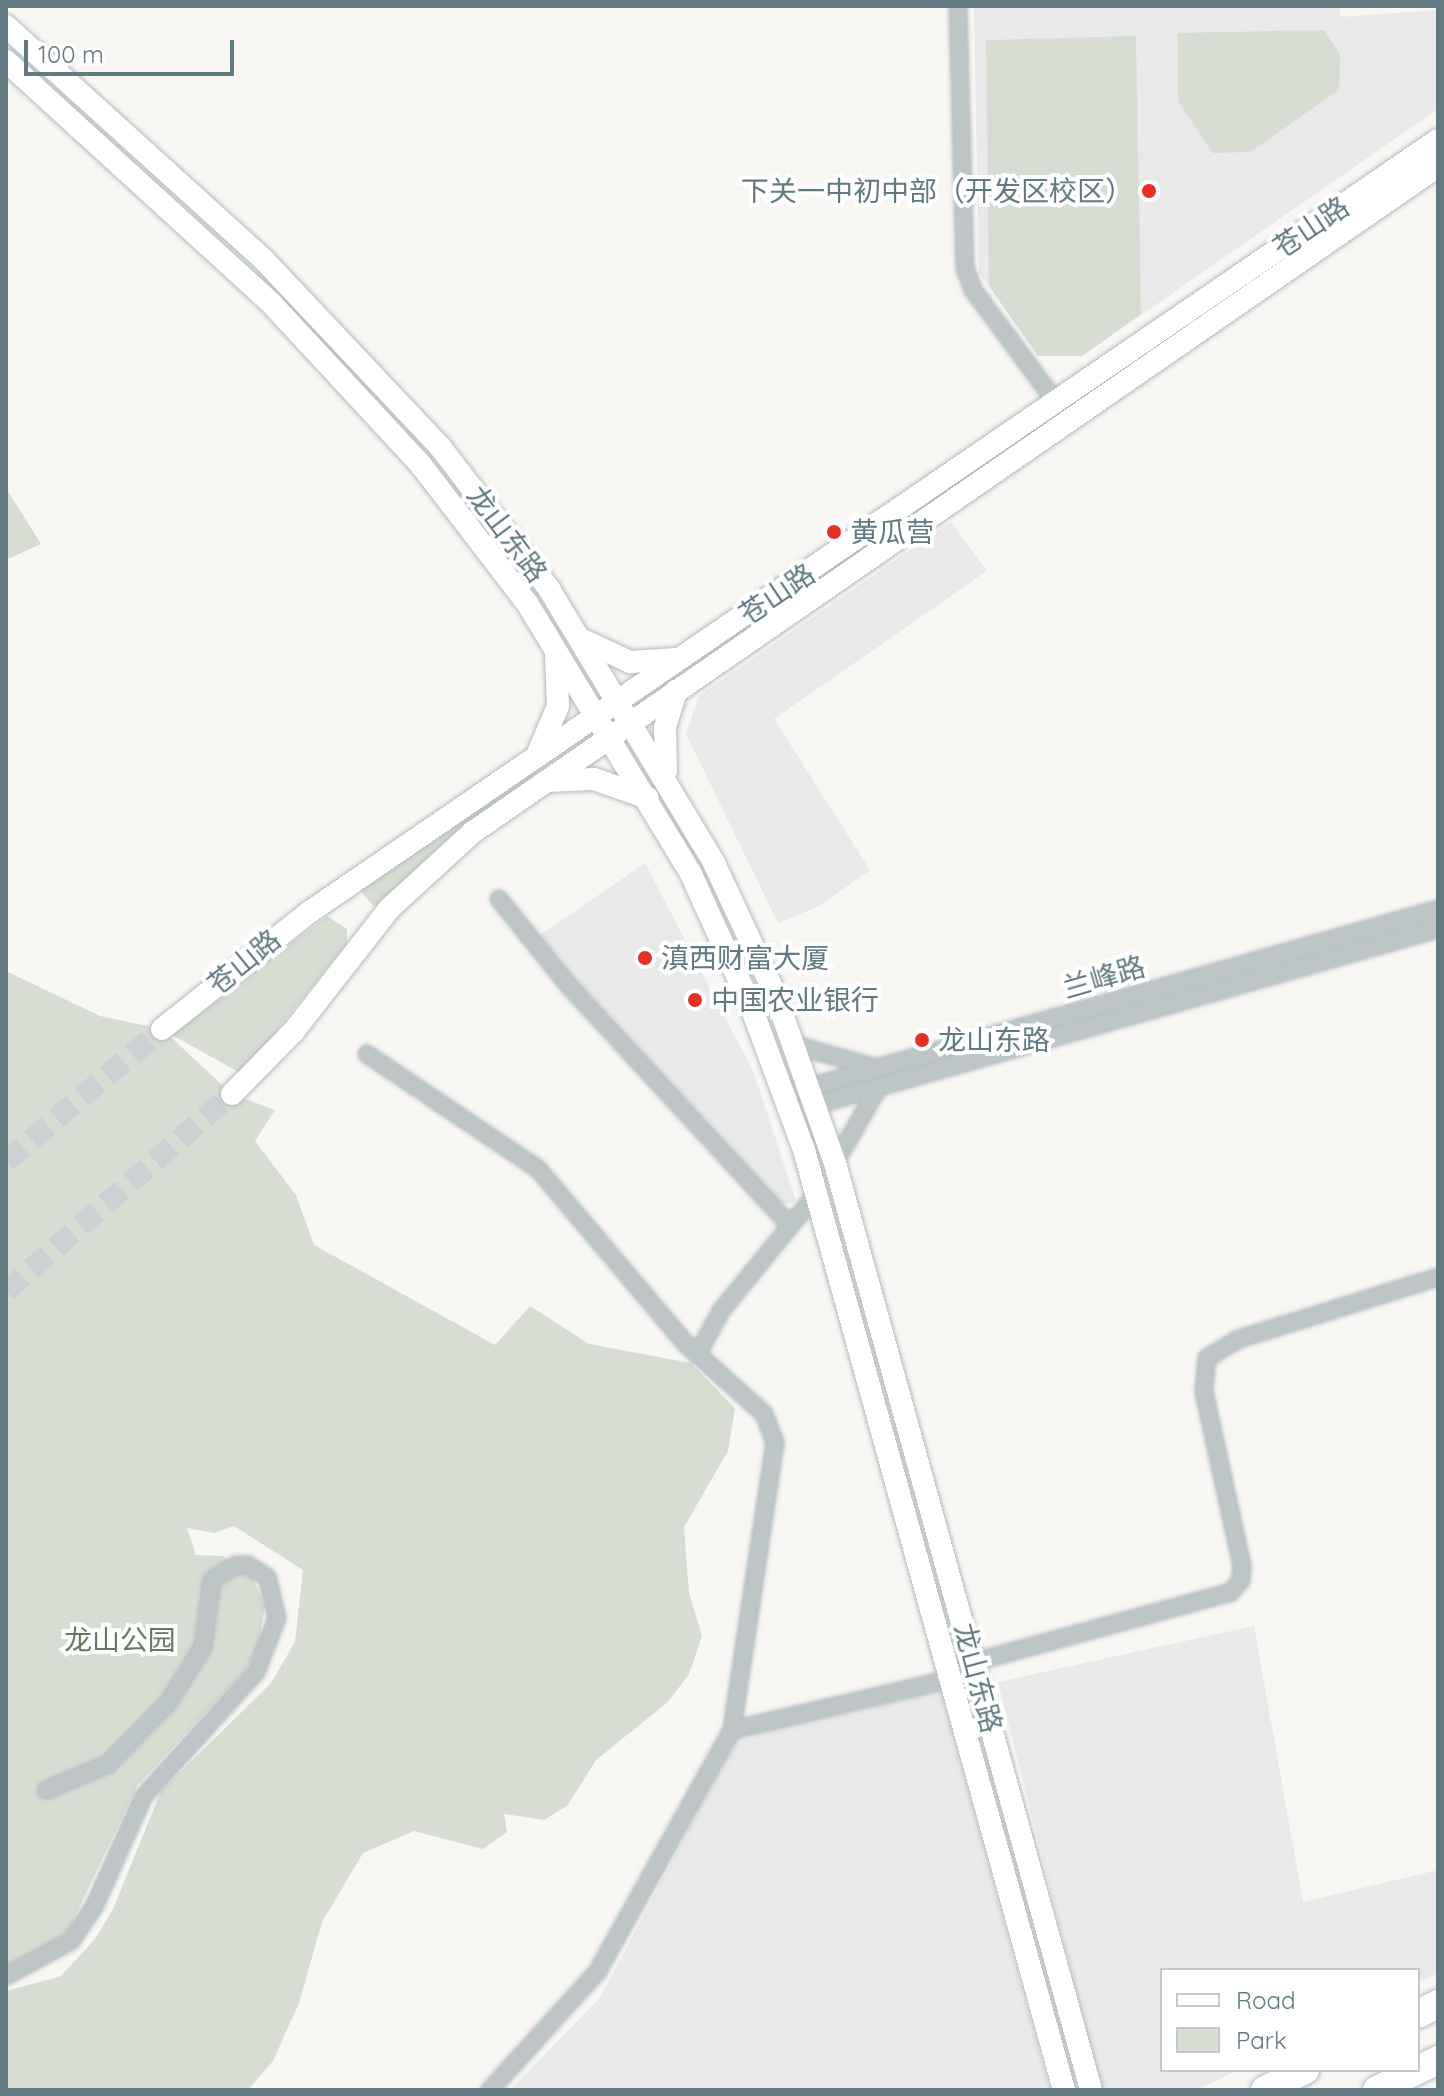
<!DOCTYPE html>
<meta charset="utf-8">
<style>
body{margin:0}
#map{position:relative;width:1444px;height:2096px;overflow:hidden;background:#f8f7f4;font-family:Quicksand,"Noto Sans SC",sans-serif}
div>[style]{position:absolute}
.built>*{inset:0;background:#e8e9e8}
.green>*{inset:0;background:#d8ddd3}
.secondary-tunnel>*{height:22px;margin-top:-11px;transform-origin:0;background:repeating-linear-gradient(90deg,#cbd1d2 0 22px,transparent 0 33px)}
.roads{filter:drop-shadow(0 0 2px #b2bbbe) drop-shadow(0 0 2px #b2bbbe)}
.street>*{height:16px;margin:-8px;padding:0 8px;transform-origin:8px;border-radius:8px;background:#bec5c7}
.secondary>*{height:22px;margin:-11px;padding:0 11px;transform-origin:11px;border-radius:11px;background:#fff}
.highway>*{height:28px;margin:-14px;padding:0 14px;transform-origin:14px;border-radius:14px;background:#fff}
.dots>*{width:22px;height:22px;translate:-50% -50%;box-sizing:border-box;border:4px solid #fff;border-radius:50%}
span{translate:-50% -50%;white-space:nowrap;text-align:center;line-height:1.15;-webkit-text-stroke:8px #fff;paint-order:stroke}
.poi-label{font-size:28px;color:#617981}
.right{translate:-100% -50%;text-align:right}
.left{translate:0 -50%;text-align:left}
.street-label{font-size:28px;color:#617981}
.park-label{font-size:28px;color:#697861}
.frame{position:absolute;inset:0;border:8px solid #617981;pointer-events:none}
.legend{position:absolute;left:1160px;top:1968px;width:260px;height:104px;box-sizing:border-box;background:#fff;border:2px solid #c0c9cd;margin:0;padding:10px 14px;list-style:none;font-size:24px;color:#617981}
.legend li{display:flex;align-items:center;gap:16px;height:40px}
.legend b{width:40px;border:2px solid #c0c9cd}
.scale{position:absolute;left:24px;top:40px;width:210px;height:36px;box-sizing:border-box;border:4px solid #617981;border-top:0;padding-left:10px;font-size:24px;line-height:28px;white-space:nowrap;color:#617981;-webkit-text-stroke:6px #fff;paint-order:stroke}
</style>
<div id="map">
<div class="built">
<i style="clip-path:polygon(974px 6px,1339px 6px,1341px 17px,1438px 10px,1438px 109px,1082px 356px,1038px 356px,979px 272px)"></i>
<i style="clip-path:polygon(951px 522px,987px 571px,774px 719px,870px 870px,819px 906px,778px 923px,686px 734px,699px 696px)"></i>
<i style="clip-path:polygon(645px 863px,754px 1073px,796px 1201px,789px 1204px,780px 1203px,606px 1022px,536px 938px)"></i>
<i style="clip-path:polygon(1254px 1626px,1303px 1902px,1438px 1870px,1438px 1973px,1418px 1983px,1418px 1970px,1162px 1970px,1162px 2070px,1238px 2070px,1197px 2090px,1101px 2090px,998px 1682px)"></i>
<i style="clip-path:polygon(941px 1691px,1050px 2090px,510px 2090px,600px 1998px,738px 1737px)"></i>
</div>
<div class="green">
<i style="clip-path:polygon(1324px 30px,1340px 54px,1339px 90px,1250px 152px,1213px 153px,1178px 101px,1178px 33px)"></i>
<i style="clip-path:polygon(1136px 36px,1141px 314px,1082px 356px,1038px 356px,989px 286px,986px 40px)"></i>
<i style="clip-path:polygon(6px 488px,41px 544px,6px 560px)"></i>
<i style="clip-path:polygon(535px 767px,536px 775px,452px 836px,380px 904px,374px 906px,363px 894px,361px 889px)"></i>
<i style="clip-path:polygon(327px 916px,347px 929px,347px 943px,242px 1074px,172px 1035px)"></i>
<i style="clip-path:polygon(6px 971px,100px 1016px,162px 1029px,232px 1094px,275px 1110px,255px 1141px,296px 1195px,314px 1245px,495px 1345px,530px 1306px,589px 1344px,691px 1363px,735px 1408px,728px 1451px,684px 1527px,689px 1593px,702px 1636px,689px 1674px,668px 1702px,596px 1760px,568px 1805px,544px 1820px,504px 1814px,507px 1832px,483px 1849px,414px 1831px,363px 1853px,322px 1922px,299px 2003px,273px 2061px,248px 2090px,6px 2090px,6px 1991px,61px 1976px,95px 1939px,113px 1909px,161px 1791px,271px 1683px,295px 1642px,303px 1570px,234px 1526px,214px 1533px,187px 1528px,196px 1555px,223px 1556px,252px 1575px,265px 1606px,258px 1647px,245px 1670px,137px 1786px,67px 1933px,6px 1968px)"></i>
</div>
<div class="secondary-tunnel">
<i style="left:6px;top:1161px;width:204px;rotate:-40.2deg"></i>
<i style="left:6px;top:1291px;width:300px;rotate:-41.1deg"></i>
</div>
<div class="roads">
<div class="street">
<i style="left:958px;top:6px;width:262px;rotate:88.5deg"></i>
<i style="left:965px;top:268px;width:23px;rotate:70deg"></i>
<i style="left:973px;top:290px;width:139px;rotate:53.5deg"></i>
<i style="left:499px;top:899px;width:112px;rotate:51.2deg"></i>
<i style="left:569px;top:986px;width:324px;rotate:47.3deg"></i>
<i style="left:795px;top:1045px;width:84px;rotate:15.9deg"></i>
<i style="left:367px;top:1054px;width:206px;rotate:33.9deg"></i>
<i style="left:538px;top:1169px;width:228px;rotate:49.8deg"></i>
<i style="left:685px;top:1343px;width:106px;rotate:41.9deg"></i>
<i style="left:764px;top:1414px;width:30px;rotate:69deg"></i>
<i style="left:775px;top:1442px;width:291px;rotate:98.5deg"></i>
<i style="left:732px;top:1730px;width:276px;rotate:119.1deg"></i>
<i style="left:598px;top:1971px;width:161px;rotate:132.2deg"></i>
<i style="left:785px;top:1094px;width:679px;rotate:-15.82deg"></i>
<i style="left:791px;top:1112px;width:672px;rotate:-15.79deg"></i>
<i style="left:835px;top:1163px;width:86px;rotate:-60.2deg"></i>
<i style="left:697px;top:1355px;width:50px;rotate:-61.4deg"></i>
<i style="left:721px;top:1311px;width:152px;rotate:-50.9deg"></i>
<i style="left:732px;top:1730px;width:225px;rotate:-13.1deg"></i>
<i style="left:951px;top:1679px;width:29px;rotate:-36deg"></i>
<i style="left:974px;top:1662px;width:266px;rotate:-15.2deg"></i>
<i style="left:1231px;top:1592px;width:16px;rotate:-50deg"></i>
<i style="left:1241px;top:1580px;width:14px;rotate:-86deg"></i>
<i style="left:1242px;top:1566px;width:179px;rotate:-102.3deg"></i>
<i style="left:1204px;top:1391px;width:33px;rotate:-85deg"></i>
<i style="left:1207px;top:1358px;width:37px;rotate:-31deg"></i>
<i style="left:1239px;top:1339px;width:208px;rotate:-17.3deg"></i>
<i style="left:6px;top:1976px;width:74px;rotate:-28.3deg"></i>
<i style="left:71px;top:1941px;width:43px;rotate:-56.3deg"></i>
<i style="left:95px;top:1905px;width:118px;rotate:-66deg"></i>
<i style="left:143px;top:1797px;width:169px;rotate:-47.9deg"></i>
<i style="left:256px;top:1672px;width:58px;rotate:-68.7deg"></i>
<i style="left:277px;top:1618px;width:42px;rotate:-103.7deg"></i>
<i style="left:267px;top:1577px;width:22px;rotate:-148deg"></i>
<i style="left:248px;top:1565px;width:12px;rotate:180deg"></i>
<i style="left:236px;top:1565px;width:28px;rotate:148deg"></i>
<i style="left:212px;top:1580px;width:68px;rotate:97.7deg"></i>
<i style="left:203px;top:1647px;width:66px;rotate:122deg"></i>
<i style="left:168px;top:1703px;width:86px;rotate:134.5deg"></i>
<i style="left:108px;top:1764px;width:67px;rotate:157.2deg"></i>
</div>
<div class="secondary">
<i style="left:6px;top:26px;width:348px;rotate:42.2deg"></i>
<i style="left:264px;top:260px;width:258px;rotate:46.7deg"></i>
<i style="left:441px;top:448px;width:178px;rotate:52.5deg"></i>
<i style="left:549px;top:589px;width:320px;rotate:58.9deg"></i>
<i style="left:714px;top:863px;width:145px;rotate:65deg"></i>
<i style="left:775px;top:994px;width:179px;rotate:70.5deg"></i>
<i style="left:835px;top:1163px;width:962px;rotate:74.56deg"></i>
<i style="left:6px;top:61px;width:360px;rotate:42.4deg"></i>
<i style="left:272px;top:304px;width:219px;rotate:47.2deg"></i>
<i style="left:421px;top:465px;width:174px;rotate:52.5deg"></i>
<i style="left:527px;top:603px;width:317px;rotate:58.8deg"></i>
<i style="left:691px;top:874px;width:143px;rotate:65.6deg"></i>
<i style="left:750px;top:1004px;width:156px;rotate:69.7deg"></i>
<i style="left:804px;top:1150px;width:975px;rotate:74.54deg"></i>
<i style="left:585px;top:641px;width:50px;rotate:25deg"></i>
<i style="left:630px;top:662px;width:47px;rotate:-3.7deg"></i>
<i style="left:538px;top:753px;width:51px;rotate:-66.9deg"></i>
<i style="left:558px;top:706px;width:50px;rotate:-92.3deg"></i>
<i style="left:666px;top:771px;width:44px;rotate:-91.3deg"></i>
<i style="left:665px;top:727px;width:38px;rotate:-73deg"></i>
<i style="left:547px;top:781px;width:47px;rotate:-2.4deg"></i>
<i style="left:594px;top:779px;width:57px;rotate:19.4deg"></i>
<i style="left:162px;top:1029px;width:190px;rotate:-38.4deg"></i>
<i style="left:311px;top:911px;width:1365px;rotate:-34.38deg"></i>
<i style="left:232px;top:1094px;width:87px;rotate:-45.5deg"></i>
<i style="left:293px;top:1032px;width:157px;rotate:-52deg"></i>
<i style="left:390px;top:908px;width:113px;rotate:-42.5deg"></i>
<i style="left:473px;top:832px;width:1173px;rotate:-34.61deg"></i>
</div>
<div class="highway">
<i style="left:1418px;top:2014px;width:22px;rotate:-27deg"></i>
<i style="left:1265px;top:2090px;width:45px;rotate:-26.6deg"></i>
<i style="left:1377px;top:2090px;width:68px;rotate:-26.2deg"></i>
</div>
</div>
<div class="dots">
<i style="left:1149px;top:191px;background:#e92e23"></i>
<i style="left:834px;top:532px;background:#e92e23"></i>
<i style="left:645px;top:958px;background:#e92e23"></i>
<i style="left:695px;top:1000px;background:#e92e23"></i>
<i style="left:922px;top:1040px;background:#e92e23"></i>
</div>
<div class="poi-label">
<span class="right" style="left:1133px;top:191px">下关一中初中部（开发区校区）</span>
<span class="left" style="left:850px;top:532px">黄瓜营</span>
<span class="left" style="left:661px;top:958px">滇西财富大厦</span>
<span class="left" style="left:711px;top:1000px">中国农业银行</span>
<span class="left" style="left:938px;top:1040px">龙山东路</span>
</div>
<div class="street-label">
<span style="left:1311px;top:227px;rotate:-34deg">苍山路</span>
<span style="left:507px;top:534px;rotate:53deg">龙山东路</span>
<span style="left:777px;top:594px;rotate:-34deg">苍山路</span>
<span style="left:244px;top:962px;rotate:-39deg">苍山路</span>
<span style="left:1104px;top:977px;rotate:-16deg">兰峰路</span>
<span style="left:978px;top:1678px;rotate:75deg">龙山东路</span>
</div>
<div class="park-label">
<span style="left:120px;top:1640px">龙山公园</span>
</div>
<div class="frame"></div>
<ul class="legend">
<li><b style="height:10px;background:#fff"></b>Road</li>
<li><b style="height:22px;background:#d8ddd3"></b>Park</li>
</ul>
<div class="scale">100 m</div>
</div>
